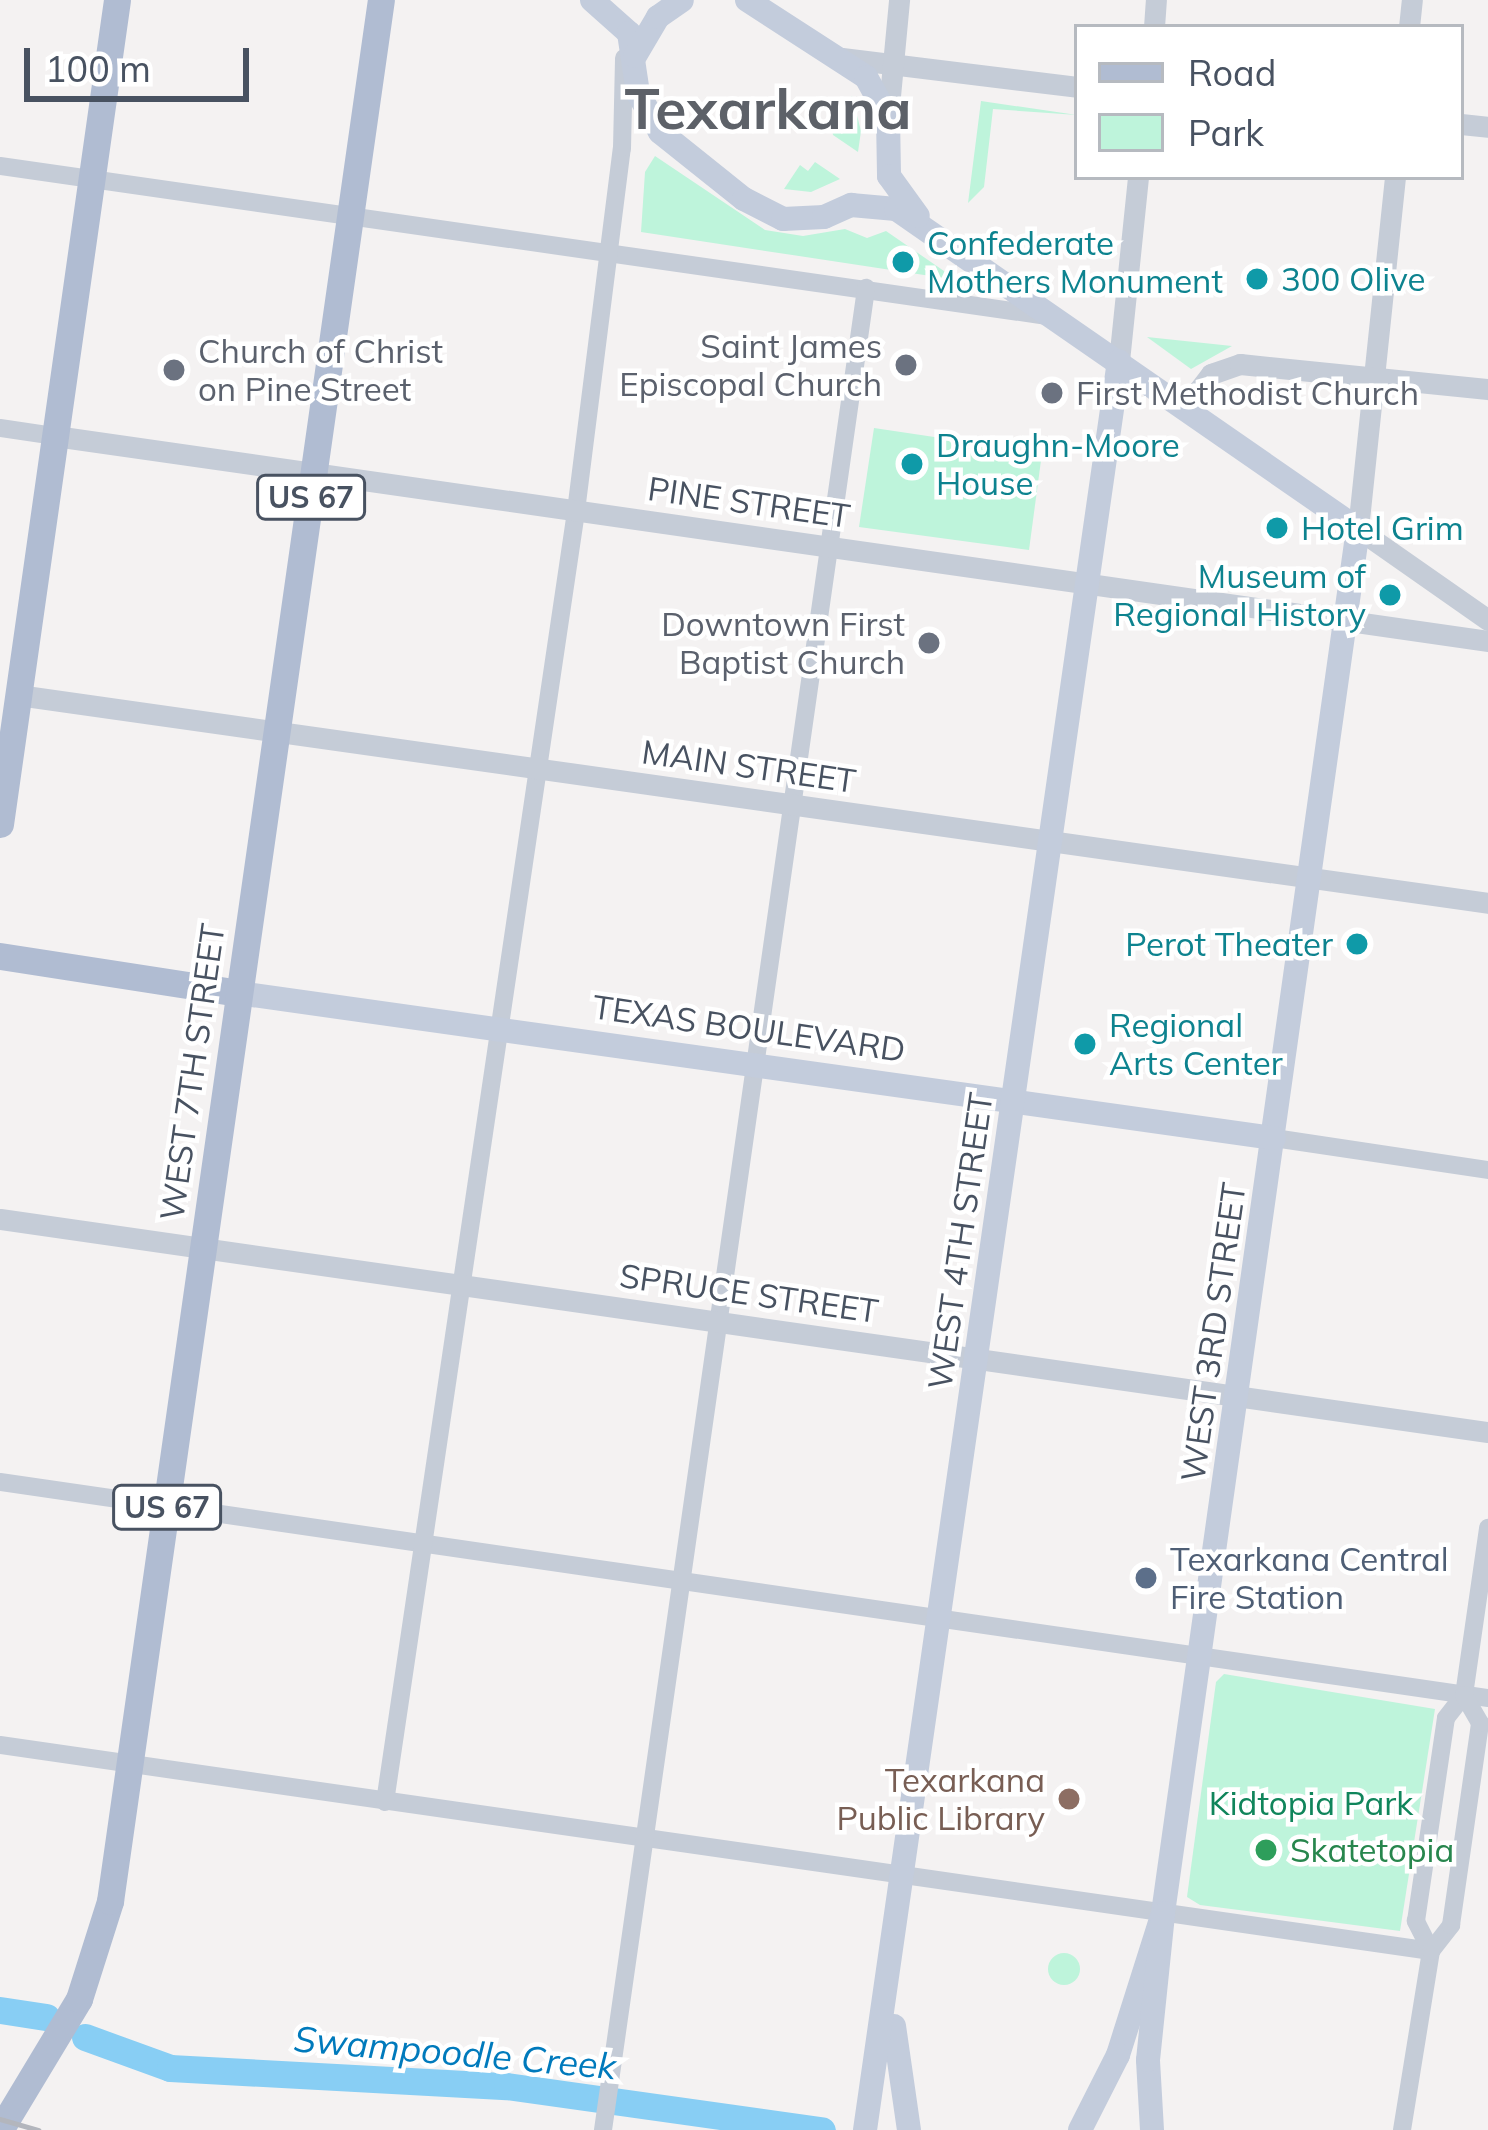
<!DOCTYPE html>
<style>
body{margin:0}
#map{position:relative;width:1488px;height:2130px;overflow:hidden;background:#f4f2f2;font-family:Mulish,sans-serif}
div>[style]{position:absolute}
.green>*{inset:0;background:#bef4db}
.round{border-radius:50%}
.river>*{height:27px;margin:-13.5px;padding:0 13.5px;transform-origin:13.5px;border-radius:13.5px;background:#88cef4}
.minor>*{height:18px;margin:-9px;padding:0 9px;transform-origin:9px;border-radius:9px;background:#c5ccd7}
.tertiary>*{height:21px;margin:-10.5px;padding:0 10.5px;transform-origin:10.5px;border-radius:10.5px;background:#c5ccd7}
.secondary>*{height:24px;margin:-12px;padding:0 12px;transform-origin:12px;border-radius:12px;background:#c3ccdc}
.primary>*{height:27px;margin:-13.5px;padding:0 13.5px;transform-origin:13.5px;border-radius:13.5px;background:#b0bcd2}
.rail>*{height:4.5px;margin:-2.25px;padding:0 2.25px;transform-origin:2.25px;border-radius:2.25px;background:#b3b6bd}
.dots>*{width:33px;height:33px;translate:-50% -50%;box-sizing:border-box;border:6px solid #fff;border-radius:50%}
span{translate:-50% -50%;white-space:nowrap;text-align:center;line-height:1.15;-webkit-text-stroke:9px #fff;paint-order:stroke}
.shield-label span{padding:3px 9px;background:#fff;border:3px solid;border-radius:9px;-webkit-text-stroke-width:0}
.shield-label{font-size:30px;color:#485261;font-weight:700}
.culture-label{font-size:33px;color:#0d838f}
.left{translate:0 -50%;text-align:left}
.right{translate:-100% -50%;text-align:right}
.worship-label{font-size:33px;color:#5b616d}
.street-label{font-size:33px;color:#485261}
.service-label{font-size:33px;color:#4e5e75}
.education-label{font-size:33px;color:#785e54}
.park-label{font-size:33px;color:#10855b}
.leisure-label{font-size:33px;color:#27864d}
.water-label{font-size:36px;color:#007abc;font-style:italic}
.town-label{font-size:57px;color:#5d6168;font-weight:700}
.legend{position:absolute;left:1074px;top:24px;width:390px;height:156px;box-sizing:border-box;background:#fff;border:3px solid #b6bac0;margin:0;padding:15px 21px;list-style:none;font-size:36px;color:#485261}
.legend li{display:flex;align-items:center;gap:24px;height:60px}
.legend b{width:60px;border:3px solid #b6bac0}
.scale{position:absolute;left:24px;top:48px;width:225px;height:54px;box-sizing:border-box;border:6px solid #485261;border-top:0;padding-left:15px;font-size:36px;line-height:42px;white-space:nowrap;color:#485261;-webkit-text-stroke:9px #fff;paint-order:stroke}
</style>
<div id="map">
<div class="green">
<i style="clip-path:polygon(852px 96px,861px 131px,858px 152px,833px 135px,831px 125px)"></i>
<i style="clip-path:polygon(981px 101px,1077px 115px,993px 109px,984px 187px,968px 203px)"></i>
<i style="clip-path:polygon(655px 156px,765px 230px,803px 236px,845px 229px,867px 238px,886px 231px,957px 280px,641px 232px,645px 172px)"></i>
<i style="clip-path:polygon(815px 162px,840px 179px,811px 192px,784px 189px,800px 165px,808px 171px)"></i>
<i style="clip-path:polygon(1147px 337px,1232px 346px,1191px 369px)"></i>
<i style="clip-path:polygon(874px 428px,1042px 453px,1029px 550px,859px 527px)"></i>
<i style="clip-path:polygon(1224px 1674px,1435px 1709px,1400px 1931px,1200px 1905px,1187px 1897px,1216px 1682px)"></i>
<i class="round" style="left:1048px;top:1953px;width:32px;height:32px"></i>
</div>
<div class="river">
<i style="left:0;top:2010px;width:47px;rotate:8.7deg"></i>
<i style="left:85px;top:2037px;width:90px;rotate:20deg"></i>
<i style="left:170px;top:2068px;width:337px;rotate:3.1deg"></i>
<i style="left:507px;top:2086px;width:318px;rotate:8deg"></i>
</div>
<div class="minor">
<i style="left:0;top:166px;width:1058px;rotate:8.15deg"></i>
<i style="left:0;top:428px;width:56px;rotate:8.3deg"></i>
<i style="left:1274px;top:1138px;width:216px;rotate:8.5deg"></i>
<i style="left:0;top:1482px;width:1504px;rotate:8.26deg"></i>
<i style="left:0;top:1745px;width:1446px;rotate:8.19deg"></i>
<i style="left:385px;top:1802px;width:1305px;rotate:-81.58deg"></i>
<i style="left:576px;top:511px;width:366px;rotate:-82.8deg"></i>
<i style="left:622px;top:148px;width:90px;rotate:-88.7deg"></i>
<i style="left:1431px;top:1951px;width:34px;rotate:-117deg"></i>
<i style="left:1416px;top:1921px;width:205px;rotate:-81.6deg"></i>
<i style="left:1446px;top:1718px;width:29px;rotate:-52deg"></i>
<i style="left:1464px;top:1695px;width:169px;rotate:-81.8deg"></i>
<i style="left:603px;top:2130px;width:1861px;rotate:-81.87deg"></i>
<i style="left:1402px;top:2130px;width:181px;rotate:-80.8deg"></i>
<i style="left:1431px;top:1951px;width:33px;rotate:-52deg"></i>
<i style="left:1451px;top:1925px;width:204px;rotate:-81.8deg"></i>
<i style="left:1480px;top:1723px;width:32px;rotate:-120deg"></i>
</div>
<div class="tertiary">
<i style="left:1154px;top:27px;width:27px;rotate:-86deg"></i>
<i style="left:1409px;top:27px;width:27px;rotate:-84deg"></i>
<i style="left:842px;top:58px;width:237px;rotate:7deg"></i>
<i style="left:888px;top:117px;width:118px;rotate:-84.6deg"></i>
<i style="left:1461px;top:124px;width:27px;rotate:6deg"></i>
<i style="left:1395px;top:177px;width:354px;rotate:96deg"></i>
<i style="left:1358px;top:529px;width:159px;rotate:35deg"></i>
<i style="left:1119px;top:361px;width:185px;rotate:-84.1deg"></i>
<i style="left:1185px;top:408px;width:43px;rotate:-52.6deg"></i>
<i style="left:1211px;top:374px;width:31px;rotate:-19deg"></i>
<i style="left:1240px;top:364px;width:249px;rotate:5.8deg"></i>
<i style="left:55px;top:436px;width:1448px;rotate:8.14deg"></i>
<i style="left:18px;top:695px;width:1485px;rotate:8.05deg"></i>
<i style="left:0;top:1219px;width:1503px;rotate:8.15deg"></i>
</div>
<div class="secondary">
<i style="left:592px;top:0;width:50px;rotate:41.7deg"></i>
<i style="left:629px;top:33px;width:61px;rotate:81.5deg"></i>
<i style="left:638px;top:93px;width:45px;rotate:60.6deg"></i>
<i style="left:660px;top:132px;width:107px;rotate:38.6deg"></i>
<i style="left:744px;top:199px;width:44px;rotate:27.1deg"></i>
<i style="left:783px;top:219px;width:41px;rotate:-2.8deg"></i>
<i style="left:824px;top:217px;width:30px;rotate:-24deg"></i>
<i style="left:851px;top:205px;width:45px;rotate:5.1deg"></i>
<i style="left:896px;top:209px;width:562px;rotate:34.71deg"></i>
<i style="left:1358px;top:529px;width:1398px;rotate:98.02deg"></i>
<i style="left:1163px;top:1913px;width:149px;rotate:107.6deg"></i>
<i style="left:1118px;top:2055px;width:84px;rotate:116.9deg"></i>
<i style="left:747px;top:0;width:142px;rotate:32.9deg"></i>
<i style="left:866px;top:77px;width:46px;rotate:61.2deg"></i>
<i style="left:888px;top:117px;width:59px;rotate:89deg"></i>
<i style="left:889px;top:176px;width:49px;rotate:54.1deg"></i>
<i style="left:635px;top:56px;width:45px;rotate:-59.5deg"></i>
<i style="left:658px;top:17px;width:29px;rotate:-35deg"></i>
<i style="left:238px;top:993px;width:1046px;rotate:7.97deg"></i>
<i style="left:894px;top:2026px;width:105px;rotate:81.8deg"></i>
<i style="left:865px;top:2130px;width:1787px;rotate:-81.83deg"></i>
<i style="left:1152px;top:2130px;width:70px;rotate:-93.3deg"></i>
<i style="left:1148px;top:2060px;width:146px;rotate:-84.1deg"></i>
</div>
<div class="primary">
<i style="left:0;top:824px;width:832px;rotate:-81.92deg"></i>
<i style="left:0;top:956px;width:241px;rotate:8.8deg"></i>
<i style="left:0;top:2130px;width:153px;rotate:-58.9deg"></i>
<i style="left:79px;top:1999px;width:103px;rotate:-72.4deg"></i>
<i style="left:110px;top:1901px;width:1920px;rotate:-81.89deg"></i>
</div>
<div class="rail">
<i style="left:0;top:2119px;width:40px;rotate:16deg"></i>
</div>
<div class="dots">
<i style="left:903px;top:262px;background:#0f9aa8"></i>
<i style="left:1257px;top:279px;background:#0f9aa8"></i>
<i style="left:906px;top:365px;background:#6b7280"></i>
<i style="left:174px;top:370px;background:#6b7280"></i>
<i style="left:1052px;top:393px;background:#6b7280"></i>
<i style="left:912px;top:464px;background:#0f9aa8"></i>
<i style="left:1277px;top:528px;background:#0f9aa8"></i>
<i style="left:1390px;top:595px;background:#0f9aa8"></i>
<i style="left:929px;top:643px;background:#6b7280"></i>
<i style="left:1357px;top:944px;background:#0f9aa8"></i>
<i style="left:1085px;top:1044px;background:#0f9aa8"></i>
<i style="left:1146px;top:1578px;background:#5c6f8a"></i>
<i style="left:1069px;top:1799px;background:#8d6e63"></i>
<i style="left:1266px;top:1850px;background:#2e9e5b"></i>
</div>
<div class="shield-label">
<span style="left:311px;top:497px">US 67</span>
<span style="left:167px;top:1507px">US 67</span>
</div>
<div class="culture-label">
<span class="left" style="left:927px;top:262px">Confederate<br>Mothers Monument</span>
<span class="left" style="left:1281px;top:279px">300 Olive</span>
<span class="left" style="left:936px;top:464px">Draughn-Moore<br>House</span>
<span class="left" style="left:1301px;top:528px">Hotel Grim</span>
<span class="right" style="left:1366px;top:595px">Museum of<br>Regional History</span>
<span class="right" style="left:1333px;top:944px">Perot Theater</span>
<span class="left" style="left:1109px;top:1044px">Regional<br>Arts Center</span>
</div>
<div class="worship-label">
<span class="right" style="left:882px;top:365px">Saint James<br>Episcopal Church</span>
<span class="left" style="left:198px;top:370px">Church of Christ<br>on Pine Street</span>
<span class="left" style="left:1076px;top:393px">First Methodist Church</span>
<span class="right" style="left:905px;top:643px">Downtown First<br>Baptist Church</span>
</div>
<div class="street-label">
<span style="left:749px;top:502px;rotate:8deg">PINE STREET</span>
<span style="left:749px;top:766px;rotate:8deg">MAIN STREET</span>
<span style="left:749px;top:1028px;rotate:8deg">TEXAS BOULEVARD</span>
<span style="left:192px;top:1072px;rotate:-82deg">WEST 7TH STREET</span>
<span style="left:960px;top:1241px;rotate:-82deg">WEST 4TH STREET</span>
<span style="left:749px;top:1293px;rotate:8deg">SPRUCE STREET</span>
<span style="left:1213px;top:1332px;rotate:-82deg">WEST 3RD STREET</span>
</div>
<div class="service-label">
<span class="left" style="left:1170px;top:1578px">Texarkana Central<br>Fire Station</span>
</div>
<div class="education-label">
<span class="right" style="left:1045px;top:1799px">Texarkana<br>Public Library</span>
</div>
<div class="park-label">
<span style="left:1311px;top:1803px">Kidtopia Park</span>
</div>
<div class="leisure-label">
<span class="left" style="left:1290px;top:1850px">Skatetopia</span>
</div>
<div class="water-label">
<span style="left:455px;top:2052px;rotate:5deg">Swampoodle Creek</span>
</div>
<div class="town-label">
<span style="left:768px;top:108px">Texarkana</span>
</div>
<ul class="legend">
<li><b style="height:15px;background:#b0bcd2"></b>Road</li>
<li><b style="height:33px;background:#bef4db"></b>Park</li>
</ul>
<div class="scale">100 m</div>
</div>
